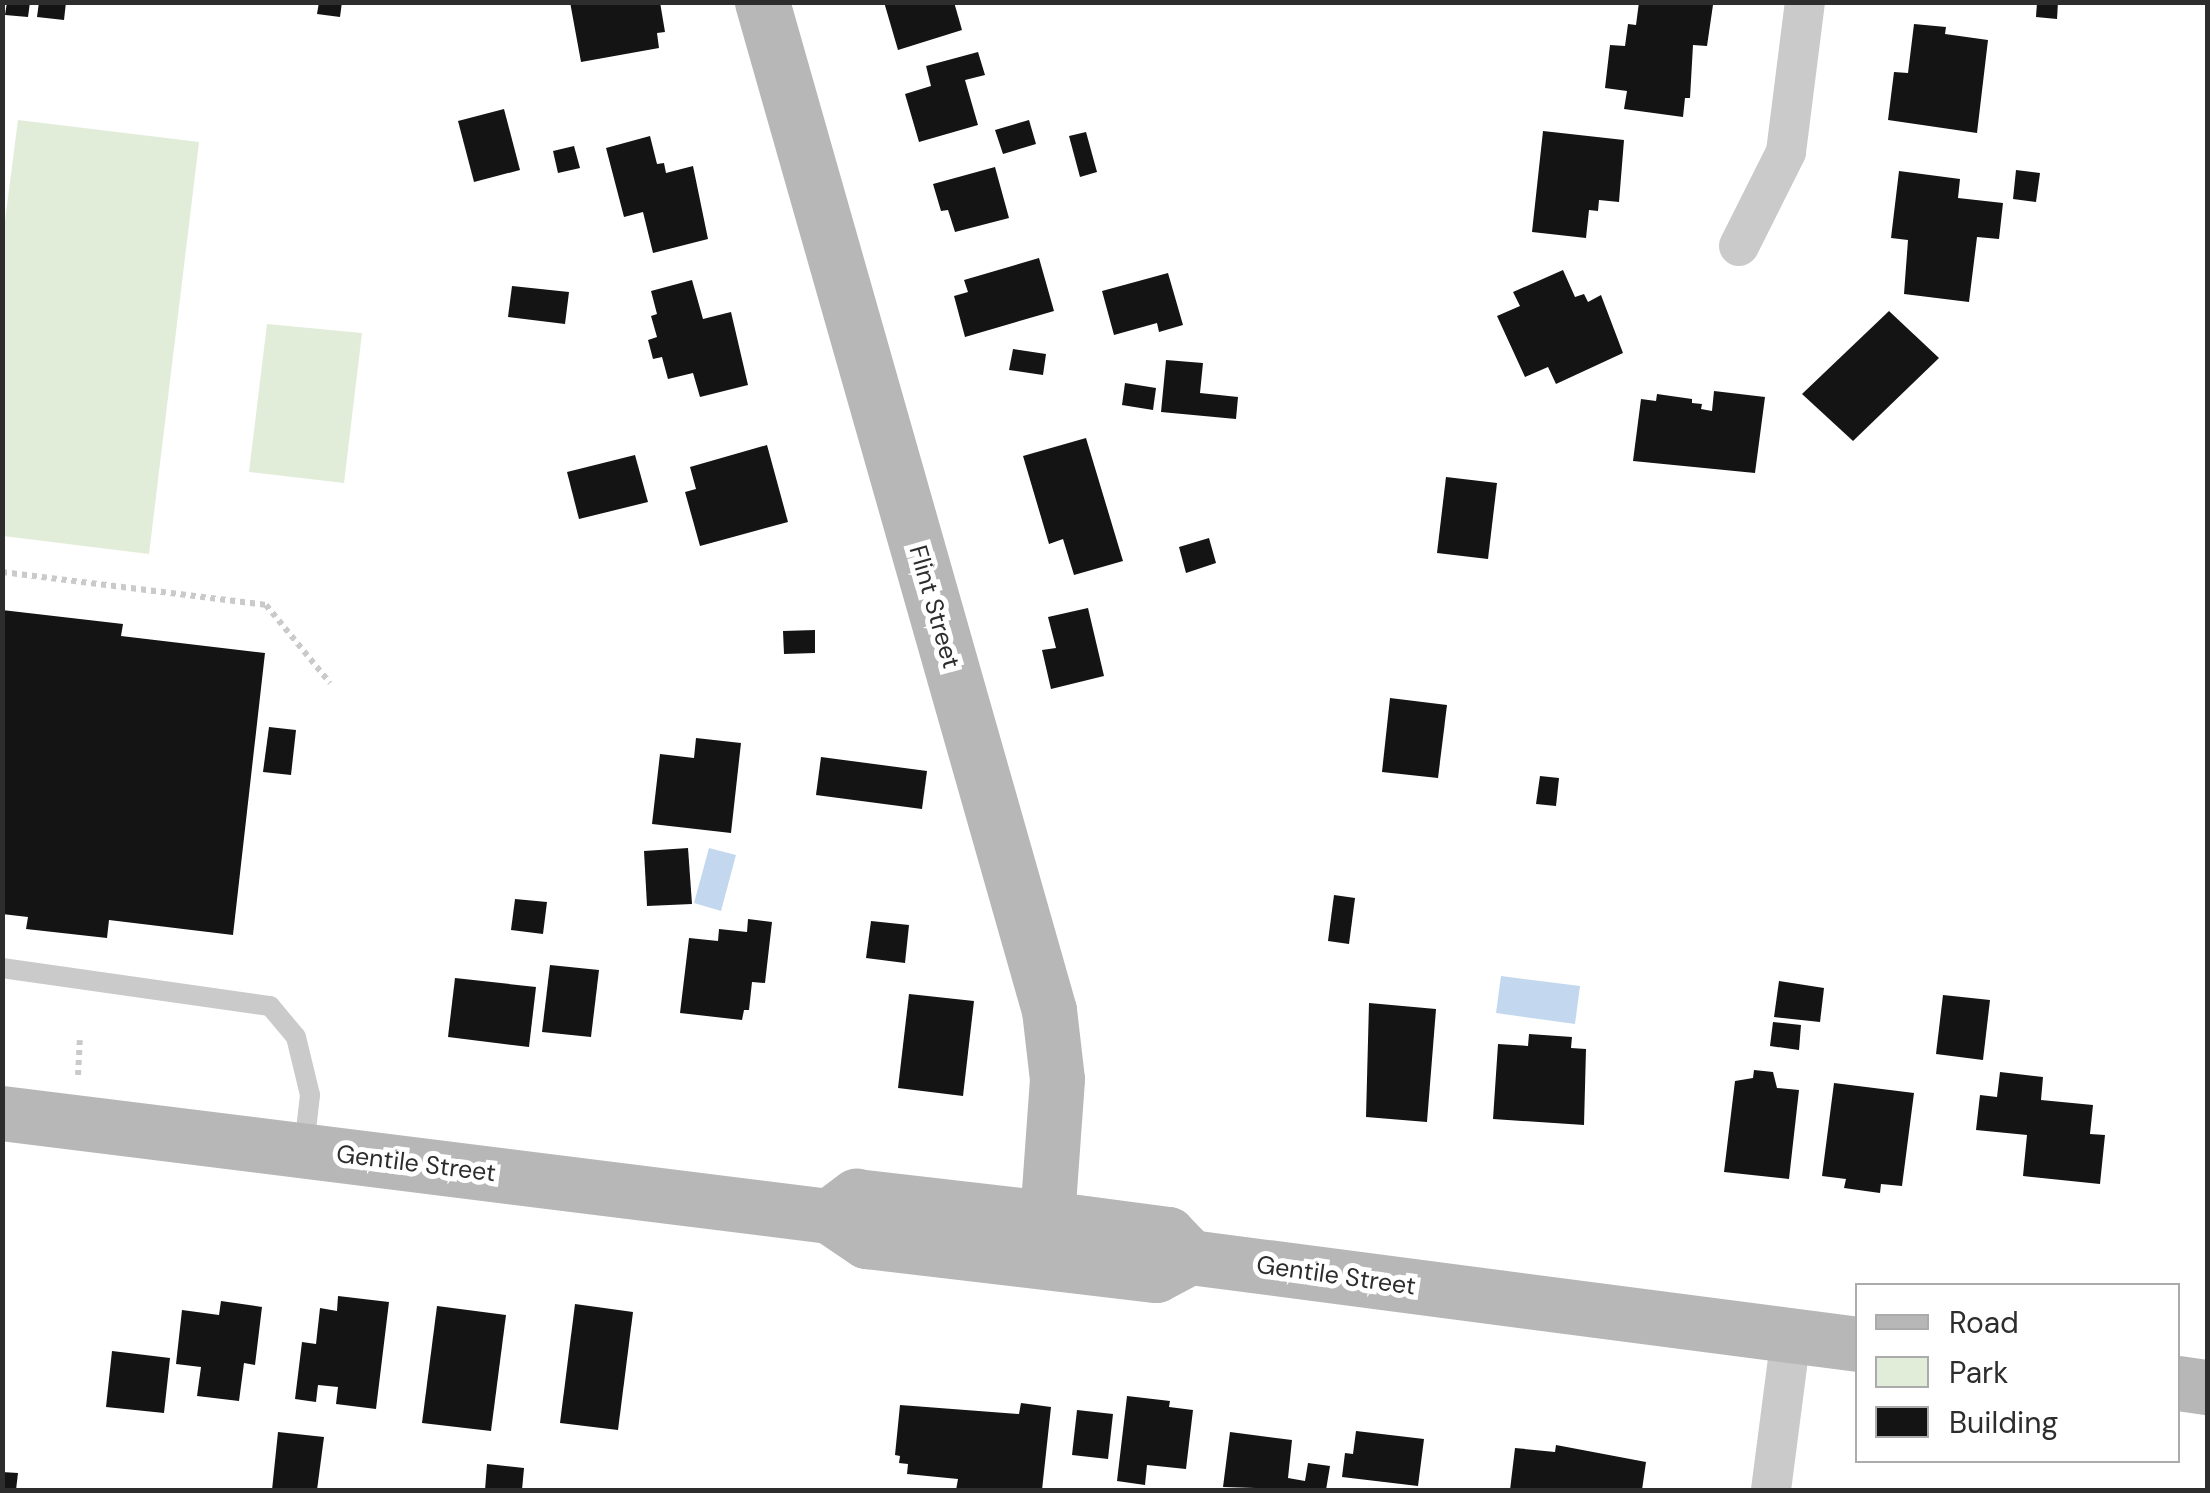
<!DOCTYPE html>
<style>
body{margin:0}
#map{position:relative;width:2210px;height:1493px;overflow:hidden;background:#fff;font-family:"DM Sans",sans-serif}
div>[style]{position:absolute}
.green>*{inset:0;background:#e1ecd9}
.water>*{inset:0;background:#c3d8ee}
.building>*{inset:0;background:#141414}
.path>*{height:6px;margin-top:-3px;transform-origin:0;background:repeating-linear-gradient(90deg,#cacaca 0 5px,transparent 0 10px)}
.lane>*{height:20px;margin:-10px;padding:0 10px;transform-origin:10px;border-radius:10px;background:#cacaca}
.street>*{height:40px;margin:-20px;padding:0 20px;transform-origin:20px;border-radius:20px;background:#cacaca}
.secondary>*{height:55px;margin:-27.5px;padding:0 27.5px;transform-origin:27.5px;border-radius:27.5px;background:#b7b7b7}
span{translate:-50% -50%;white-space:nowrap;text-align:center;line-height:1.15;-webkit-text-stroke:10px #fff;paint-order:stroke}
.street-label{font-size:25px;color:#2d2d2d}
.frame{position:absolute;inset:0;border:5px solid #2d2d2d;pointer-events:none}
.legend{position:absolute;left:1855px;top:1283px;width:325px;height:180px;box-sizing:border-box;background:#fff;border:2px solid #ababab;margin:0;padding:12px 18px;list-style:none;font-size:30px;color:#2d2d2d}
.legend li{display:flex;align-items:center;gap:20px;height:50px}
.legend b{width:50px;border:2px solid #ababab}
</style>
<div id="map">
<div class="green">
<i style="clip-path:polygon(18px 120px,199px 142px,149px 554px,3px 536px,2px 244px)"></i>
<i style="clip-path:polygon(267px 324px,362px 333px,344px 483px,249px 472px)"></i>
</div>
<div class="water">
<i style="clip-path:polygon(709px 848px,736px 855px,721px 911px,694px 903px)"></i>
<i style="clip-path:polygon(1501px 976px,1580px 986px,1575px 1024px,1496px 1013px)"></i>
</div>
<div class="building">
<i style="clip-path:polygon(7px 2px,30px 2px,28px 17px,5px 15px)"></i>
<i style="clip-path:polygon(39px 2px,66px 2px,64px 20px,37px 17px)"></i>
<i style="clip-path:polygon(319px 2px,342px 2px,340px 17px,317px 14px)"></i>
<i style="clip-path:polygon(570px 2px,660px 2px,665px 32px,657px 33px,659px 48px,581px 62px)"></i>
<i style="clip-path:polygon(884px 2px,954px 2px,962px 30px,898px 50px)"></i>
<i style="clip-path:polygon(1639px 2px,1713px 5px,1707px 46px,1693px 45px,1690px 98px,1685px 98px,1683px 117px,1624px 109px,1627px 91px,1605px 88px,1610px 45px,1625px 46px,1628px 24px,1636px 25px)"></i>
<i style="clip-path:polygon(2037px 2px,2058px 2px,2057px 19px,2036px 17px)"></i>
<i style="clip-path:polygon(1914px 24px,1946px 27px,1945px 34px,1988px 40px,1977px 133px,1888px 120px,1894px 72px,1908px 73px)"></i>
<i style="clip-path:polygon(978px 52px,985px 75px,965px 80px,978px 125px,919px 142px,905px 94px,931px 86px,926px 66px)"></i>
<i style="clip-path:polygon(504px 109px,520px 170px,474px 182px,458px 121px)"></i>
<i style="clip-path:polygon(1029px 120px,1036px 144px,1003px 154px,995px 130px)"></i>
<i style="clip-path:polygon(1543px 131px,1624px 140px,1619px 202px,1599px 200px,1598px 211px,1589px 210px,1586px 238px,1532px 232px)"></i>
<i style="clip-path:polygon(1086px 132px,1097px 172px,1080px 177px,1069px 136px)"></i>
<i style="clip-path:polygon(650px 136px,657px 164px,664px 163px,666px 173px,693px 166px,708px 239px,653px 253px,643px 212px,624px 217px,606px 148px)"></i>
<i style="clip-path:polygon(574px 146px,580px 168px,558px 173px,553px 151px)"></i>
<i style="clip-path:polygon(995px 167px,1009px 218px,955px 232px,948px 210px,941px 211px,933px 184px)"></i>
<i style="clip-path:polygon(2016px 170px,2040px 173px,2036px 202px,2013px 199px)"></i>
<i style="clip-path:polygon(1899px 171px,1960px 179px,1958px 198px,2003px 203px,1999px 239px,1977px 237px,1969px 302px,1904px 294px,1908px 240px,1891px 238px)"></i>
<i style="clip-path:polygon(1039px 258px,1054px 311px,965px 337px,954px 296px,968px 292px,964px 280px)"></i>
<i style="clip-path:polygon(1563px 270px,1575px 297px,1584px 294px,1588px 302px,1601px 295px,1623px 353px,1556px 384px,1548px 367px,1525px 377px,1497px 316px,1520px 306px,1513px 292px)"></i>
<i style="clip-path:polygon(1168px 273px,1183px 325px,1159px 332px,1157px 323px,1114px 335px,1102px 291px)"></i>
<i style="clip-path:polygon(692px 280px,703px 319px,731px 312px,748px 385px,700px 397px,693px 373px,668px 379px,662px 357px,653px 359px,648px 340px,657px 337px,651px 316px,657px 314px,651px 291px)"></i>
<i style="clip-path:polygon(512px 286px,569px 292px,565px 324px,508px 317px)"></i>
<i style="clip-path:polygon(1889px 311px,1939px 358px,1853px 441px,1802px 394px)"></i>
<i style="clip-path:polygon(1013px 349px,1046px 354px,1043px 375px,1009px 370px)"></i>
<i style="clip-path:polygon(1166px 360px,1203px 363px,1200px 393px,1238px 397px,1236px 419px,1161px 412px)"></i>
<i style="clip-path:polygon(1125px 383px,1156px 388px,1153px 410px,1122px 405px)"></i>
<i style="clip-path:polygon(1714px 391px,1765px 397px,1755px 473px,1633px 461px,1641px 399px,1656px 401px,1657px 394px,1692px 399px,1692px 403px,1702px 404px,1701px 409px,1712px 411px)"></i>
<i style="clip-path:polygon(1086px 438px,1123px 561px,1074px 575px,1063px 539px,1049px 544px,1023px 456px)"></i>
<i style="clip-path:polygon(767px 445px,788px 522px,700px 546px,685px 492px,696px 489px,690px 467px)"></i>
<i style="clip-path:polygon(635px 455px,648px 502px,579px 519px,567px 472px)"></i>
<i style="clip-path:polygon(1446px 477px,1497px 483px,1488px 559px,1437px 553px)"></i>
<i style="clip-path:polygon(1209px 538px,1216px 563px,1186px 573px,1179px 547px)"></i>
<i style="clip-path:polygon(1088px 608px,1104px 676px,1051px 689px,1042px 650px,1056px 648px,1048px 617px)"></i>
<i style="clip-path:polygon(2px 610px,123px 624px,121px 636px,265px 653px,233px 935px,109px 920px,107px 938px,26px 929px,28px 917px,2px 914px)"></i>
<i style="clip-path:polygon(815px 630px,815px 653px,784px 654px,783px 631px)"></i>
<i style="clip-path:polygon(1390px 698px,1447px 705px,1438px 778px,1382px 772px)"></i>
<i style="clip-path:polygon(269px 727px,296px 730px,291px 775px,263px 772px)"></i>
<i style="clip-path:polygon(696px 738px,741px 743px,731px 833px,652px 824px,660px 754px,694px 758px)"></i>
<i style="clip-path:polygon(821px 757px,927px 771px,922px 809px,816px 795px)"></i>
<i style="clip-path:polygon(1540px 776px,1559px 778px,1556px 806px,1536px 804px)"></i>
<i style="clip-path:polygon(688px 848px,692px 904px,647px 906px,644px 851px)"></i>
<i style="clip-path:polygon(1334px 895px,1355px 898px,1349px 944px,1328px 941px)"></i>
<i style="clip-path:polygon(515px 899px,547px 902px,543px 934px,511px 930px)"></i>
<i style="clip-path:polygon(748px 919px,772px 922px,765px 983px,752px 982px,749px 1010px,744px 1010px,742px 1020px,680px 1013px,689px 938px,718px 941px,719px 929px,747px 932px)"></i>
<i style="clip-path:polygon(871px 921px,909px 925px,905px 963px,866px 958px)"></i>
<i style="clip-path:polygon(550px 965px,599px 970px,591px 1037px,542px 1032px)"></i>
<i style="clip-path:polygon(455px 978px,536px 987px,529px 1047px,448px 1037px)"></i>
<i style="clip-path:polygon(1779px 981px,1824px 988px,1820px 1022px,1774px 1017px)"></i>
<i style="clip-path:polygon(909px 994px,974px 1001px,963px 1096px,898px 1088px)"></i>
<i style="clip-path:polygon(1943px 995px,1990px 1000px,1983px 1060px,1936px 1054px)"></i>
<i style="clip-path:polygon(1369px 1003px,1436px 1009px,1427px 1122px,1366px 1117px)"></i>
<i style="clip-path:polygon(1773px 1022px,1801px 1025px,1799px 1050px,1770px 1046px)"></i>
<i style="clip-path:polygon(1529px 1034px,1572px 1037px,1571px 1048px,1586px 1049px,1584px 1125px,1493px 1119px,1498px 1044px,1528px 1046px)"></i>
<i style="clip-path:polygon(1754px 1070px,1773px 1072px,1777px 1088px,1799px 1090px,1789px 1179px,1724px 1172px,1735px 1081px,1753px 1078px)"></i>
<i style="clip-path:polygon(2000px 1072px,2043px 1077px,2041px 1100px,2093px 1105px,2090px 1134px,2105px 1135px,2100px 1184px,2023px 1176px,2027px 1135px,1976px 1130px,1980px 1095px,1997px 1097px)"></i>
<i style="clip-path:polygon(1834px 1083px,1914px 1093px,1902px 1186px,1881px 1184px,1880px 1193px,1844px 1188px,1846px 1179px,1822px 1176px)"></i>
<i style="clip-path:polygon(338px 1296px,389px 1302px,376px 1409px,336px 1404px,338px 1387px,318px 1385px,316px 1402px,295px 1399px,302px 1342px,316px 1344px,320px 1308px,337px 1311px)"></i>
<i style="clip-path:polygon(221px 1301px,262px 1307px,255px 1365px,244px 1363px,239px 1401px,197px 1396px,201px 1367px,176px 1364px,182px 1310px,219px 1315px)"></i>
<i style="clip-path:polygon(575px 1304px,633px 1312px,618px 1430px,560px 1423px)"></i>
<i style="clip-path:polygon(437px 1306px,506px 1315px,491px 1431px,422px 1423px)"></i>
<i style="clip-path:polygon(112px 1351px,170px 1358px,164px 1413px,106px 1407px)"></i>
<i style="clip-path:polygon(1127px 1396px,1170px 1401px,1169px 1407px,1193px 1410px,1186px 1469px,1147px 1465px,1145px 1485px,1117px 1481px)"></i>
<i style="clip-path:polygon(1021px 1403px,1051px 1407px,1042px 1490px,956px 1490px,958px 1479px,907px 1474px,908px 1464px,899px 1463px,900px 1456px,895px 1455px,900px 1405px,1019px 1414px)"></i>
<i style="clip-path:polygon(1077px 1410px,1113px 1414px,1108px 1459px,1072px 1455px)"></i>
<i style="clip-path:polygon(1356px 1431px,1424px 1439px,1418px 1486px,1342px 1477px,1345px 1453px,1353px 1454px)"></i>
<i style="clip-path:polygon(278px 1432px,324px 1437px,317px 1490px,272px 1490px)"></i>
<i style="clip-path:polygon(1230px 1432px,1292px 1440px,1288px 1478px,1305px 1481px,1308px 1463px,1330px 1466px,1326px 1490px,1223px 1487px)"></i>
<i style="clip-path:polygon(1556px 1445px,1646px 1462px,1642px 1490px,1510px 1490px,1515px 1448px,1555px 1452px)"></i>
<i style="clip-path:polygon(487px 1464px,524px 1468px,522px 1490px,485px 1490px)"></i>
<i style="clip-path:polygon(2px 1472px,18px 1473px,16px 1490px,2px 1490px)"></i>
</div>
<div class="path">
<i style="left:2px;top:572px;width:266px;rotate:7.1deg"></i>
<i style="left:266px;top:605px;width:101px;rotate:50.6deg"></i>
<i style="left:78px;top:1075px;width:35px;rotate:-87deg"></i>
</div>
<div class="lane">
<i style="left:2px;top:968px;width:271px;rotate:8.1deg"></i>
<i style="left:270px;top:1006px;width:40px;rotate:50deg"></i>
<i style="left:296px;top:1037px;width:60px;rotate:76.4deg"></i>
<i style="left:310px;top:1095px;width:53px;rotate:96.5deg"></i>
</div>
<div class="street">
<i style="left:1739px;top:246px;width:105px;rotate:-63.4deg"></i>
<i style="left:1786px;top:152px;width:151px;rotate:-82.8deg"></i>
<i style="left:1771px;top:1490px;width:155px;rotate:-82.6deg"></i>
</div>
<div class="secondary">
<i style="left:762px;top:2px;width:1048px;rotate:74.11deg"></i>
<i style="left:1049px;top:1010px;width:69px;rotate:83.4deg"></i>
<i style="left:1057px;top:1079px;width:139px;rotate:94.1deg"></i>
<i style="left:2px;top:1113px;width:833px;rotate:7.1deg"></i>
<i style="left:829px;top:1216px;width:45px;rotate:34deg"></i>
<i style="left:866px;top:1241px;width:292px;rotate:6.7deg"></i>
<i style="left:1156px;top:1275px;width:38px;rotate:-28deg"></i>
<i style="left:829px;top:1216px;width:34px;rotate:-37deg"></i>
<i style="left:856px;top:1196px;width:192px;rotate:6.6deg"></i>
<i style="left:1047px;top:1218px;width:122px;rotate:7.5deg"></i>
<i style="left:1168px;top:1234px;width:32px;rotate:46deg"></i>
<i style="left:1190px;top:1257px;width:674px;rotate:7.42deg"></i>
<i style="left:2178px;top:1383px;width:30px;rotate:8deg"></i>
</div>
<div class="street-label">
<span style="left:934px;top:607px;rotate:74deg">Flint Street</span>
<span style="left:416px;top:1164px;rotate:7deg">Gentile Street</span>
<span style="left:1336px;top:1276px;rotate:8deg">Gentile Street</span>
</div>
<div class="frame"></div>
<ul class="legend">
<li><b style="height:12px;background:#b7b7b7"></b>Road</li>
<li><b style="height:28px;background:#e1ecd9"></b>Park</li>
<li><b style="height:28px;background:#141414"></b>Building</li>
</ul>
</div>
